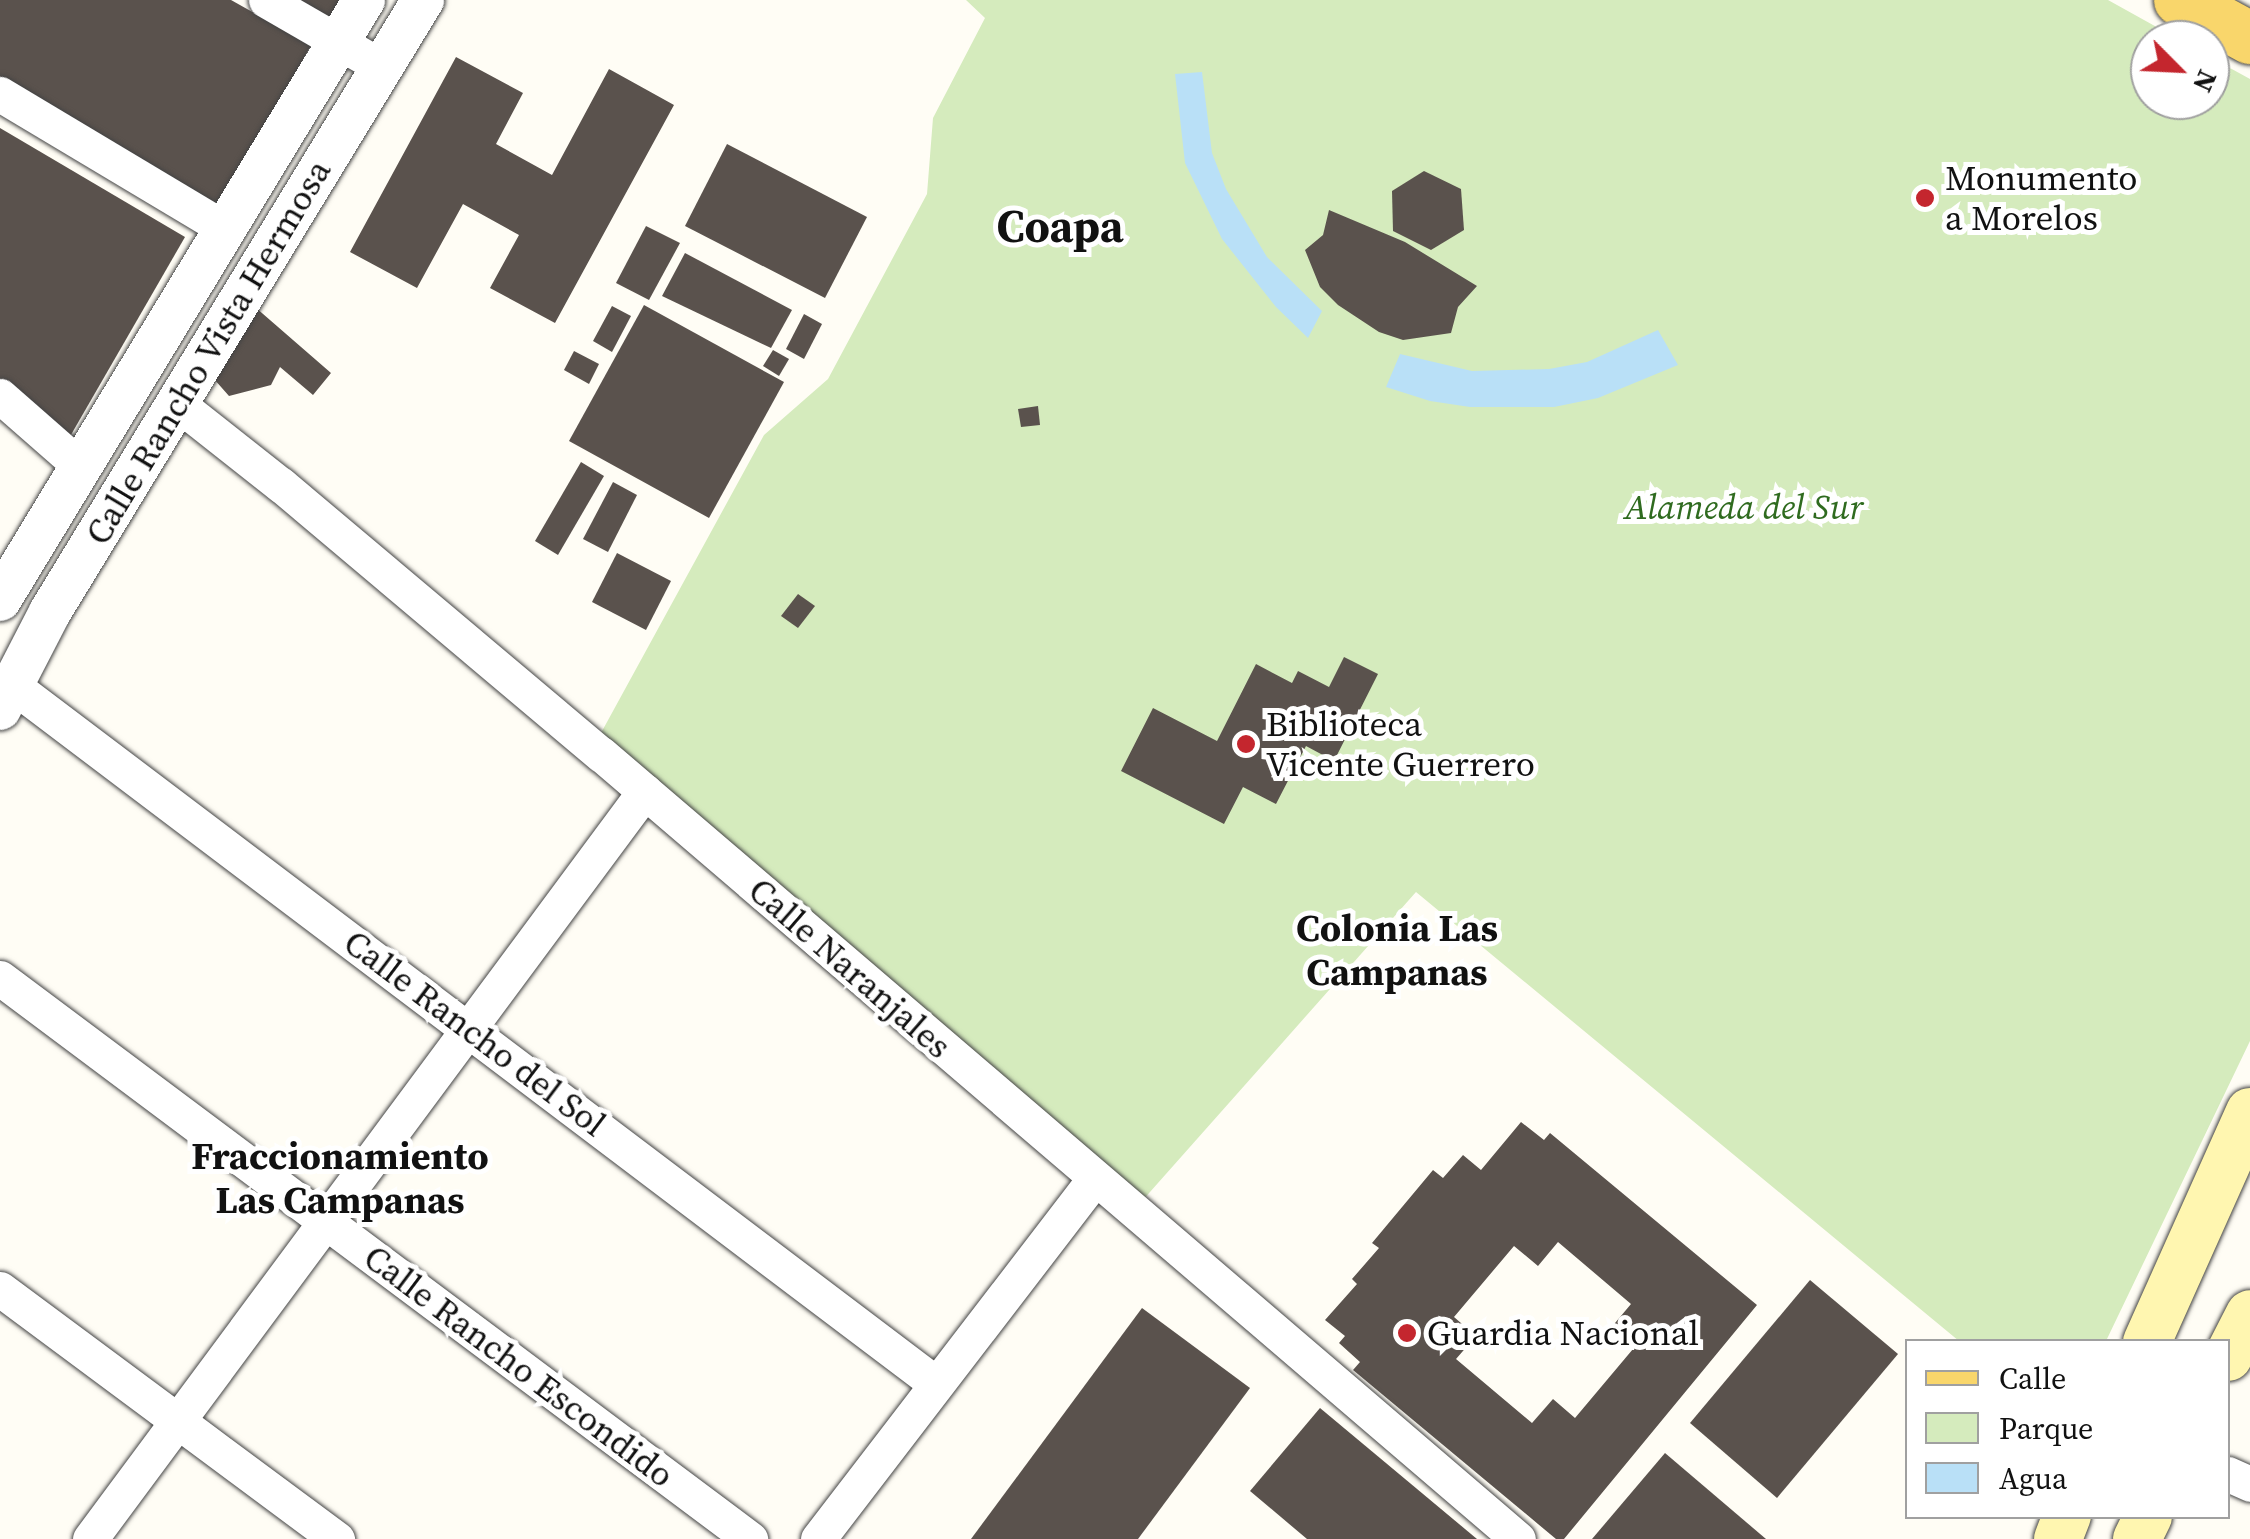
<!DOCTYPE html>
<style>
body{margin:0}
#map{position:relative;width:2250px;height:1539px;overflow:hidden;background:#fffdf5;font-family:"Source Serif 4",serif}
div>[style]{position:absolute}
.green>*{inset:0;background:#d5ebbd}
.water>*{inset:0;background:#b9e0f7}
.building>*{inset:0;background:#5a524d}
.roads{filter:drop-shadow(0 0 2px #444) drop-shadow(0 0 2px #444)}
.minor>*{height:35px;margin:-17.5px;padding:0 17.5px;transform-origin:17.5px;border-radius:17.5px;background:#fff}
.tertiary>*{height:42px;margin:-21px;padding:0 21px;transform-origin:21px;border-radius:21px;background:#fff}
.secondary>*{height:48px;margin:-24px;padding:0 24px;transform-origin:24px;border-radius:24px;background:#fff6b0}
.primary>*{height:52px;margin:-26px;padding:0 26px;transform-origin:26px;border-radius:26px;background:#f9d66b}
.dots>*{width:28px;height:28px;translate:-50% -50%;box-sizing:border-box;border:5px solid #fff;border-radius:50%}
span{translate:-50% -50%;white-space:nowrap;text-align:center;line-height:1.15;-webkit-text-stroke:10px #fff;paint-order:stroke}
.poi-label{font-size:35px;color:#111}
.left{translate:0 -50%;text-align:left}
.street-label{font-size:35px;color:#111}
.park-label{font-size:35px;color:#2f6b1f;font-style:italic}
.neighbourhood-label{font-size:38px;color:#111;font-weight:700}
.district-label{font-size:45px;color:#111;font-weight:700}
.legend{position:absolute;left:1905px;top:1339px;width:325px;height:180px;box-sizing:border-box;background:#fff;border:2px solid #a0a0a0;margin:0;padding:12px 18px;list-style:none;font-size:30px;color:#111}
.legend li{display:flex;align-items:center;gap:20px;height:50px}
.legend b{width:50px;border:2px solid #a0a0a0}
.north{position:absolute;left:2130px;top:20px;width:100px;height:100px;box-sizing:border-box;background:#fff;border:2px solid #a0a0a0;border-radius:50%;rotate:114deg;font-size:28px;font-weight:700;line-height:40px;text-align:center;color:#111}
.north::after{content:'';display:block;margin:auto;width:35px;height:45px;background:#c4262e;clip-path:polygon(50% 0,100% 100%,50% 72%,0 100%)}
</style>
<div id="map">
<div class="green">
<i style="clip-path:polygon(966px 0,2108px 0,2180px 40px,2150px 40px,2150px 100px,2210px 100px,2210px 57px,2250px 79px,2250px 1041px,2106px 1341px,1959px 1341px,1416px 892px,1142px 1201px,601px 733px,764px 435px,828px 379px,927px 194px,933px 118px,985px 18px)"></i>
</div>
<div class="water">
<i style="clip-path:polygon(1202px 72px,1212px 153px,1226px 189px,1267px 257px,1322px 311px,1308px 338px,1276px 307px,1222px 239px,1185px 163px,1175px 74px)"></i>
<i style="clip-path:polygon(1658px 330px,1678px 365px,1598px 398px,1554px 407px,1470px 407px,1430px 401px,1386px 387px,1400px 354px,1472px 371px,1549px 369px,1587px 362px)"></i>
</div>
<div class="building">
<i style="clip-path:polygon(0 0,231px 0,311px 45px,220px 214px,0 84px)"></i>
<i style="clip-path:polygon(282px 0,344px 0,329px 26px)"></i>
<i style="clip-path:polygon(456px 57px,523px 93px,496px 144px,552px 175px,609px 69px,674px 105px,555px 323px,490px 288px,519px 235px,463px 204px,417px 288px,350px 252px)"></i>
<i style="clip-path:polygon(0 128px,185px 237px,68px 440px,0 383px)"></i>
<i style="clip-path:polygon(727px 144px,867px 217px,825px 298px,685px 226px)"></i>
<i style="clip-path:polygon(1424px 171px,1461px 189px,1464px 230px,1431px 250px,1393px 231px,1392px 191px)"></i>
<i style="clip-path:polygon(1329px 210px,1405px 242px,1477px 286px,1458px 307px,1451px 333px,1403px 340px,1379px 332px,1338px 305px,1320px 287px,1305px 250px,1323px 235px)"></i>
<i style="clip-path:polygon(646px 226px,680px 243px,649px 300px,616px 283px)"></i>
<i style="clip-path:polygon(685px 253px,792px 310px,771px 348px,662px 296px)"></i>
<i style="clip-path:polygon(644px 305px,784px 382px,709px 518px,569px 441px)"></i>
<i style="clip-path:polygon(612px 306px,631px 316px,612px 352px,593px 341px)"></i>
<i style="clip-path:polygon(255px 307px,331px 373px,313px 395px,280px 367px,271px 385px,229px 396px,214px 379px)"></i>
<i style="clip-path:polygon(804px 314px,822px 324px,804px 359px,786px 349px)"></i>
<i style="clip-path:polygon(773px 350px,789px 359px,779px 376px,763px 366px)"></i>
<i style="clip-path:polygon(574px 351px,599px 364px,589px 384px,564px 370px)"></i>
<i style="clip-path:polygon(1038px 406px,1040px 425px,1021px 427px,1018px 409px)"></i>
<i style="clip-path:polygon(581px 462px,604px 476px,558px 555px,535px 541px)"></i>
<i style="clip-path:polygon(613px 482px,637px 495px,608px 552px,583px 539px)"></i>
<i style="clip-path:polygon(617px 553px,671px 581px,646px 630px,592px 602px)"></i>
<i style="clip-path:polygon(798px 594px,815px 606px,798px 628px,781px 616px)"></i>
<i style="clip-path:polygon(1344px 657px,1378px 674px,1334px 761px,1306px 746px,1276px 804px,1243px 787px,1224px 824px,1121px 771px,1153px 708px,1217px 741px,1256px 664px,1292px 683px,1298px 671px,1329px 687px)"></i>
<i style="clip-path:polygon(evenodd,1521px 1122px,1544px 1140px,1550px 1133px,1757px 1305px,1564px 1539px,1556px 1539px,1353px 1370px,1360px 1362px,1339px 1343px,1345px 1336px,1325px 1320px,1357px 1284px,1352px 1279px,1379px 1248px,1372px 1243px,1433px 1170px,1443px 1178px,1463px 1155px,1481px 1170px,1521px 1122px,1558px 1242px,1631px 1304px,1610px 1329px,1633px 1349px,1575px 1418px,1553px 1399px,1532px 1423px,1456px 1359px,1476px 1336px,1454px 1317px,1514px 1246px,1538px 1266px,1558px 1242px)"></i>
<i style="clip-path:polygon(1810px 1280px,1898px 1354px,1777px 1498px,1690px 1423px)"></i>
<i style="clip-path:polygon(1142px 1308px,1250px 1388px,1138px 1539px,971px 1539px)"></i>
<i style="clip-path:polygon(1320px 1408px,1477px 1539px,1307px 1539px,1250px 1491px)"></i>
<i style="clip-path:polygon(1665px 1453px,1766px 1539px,1592px 1539px)"></i>
</div>
<div class="roads">
<div class="minor">
<i style="left:266px;top:0;width:134px;rotate:30deg"></i>
<i style="left:0;top:94px;width:265px;rotate:30.9deg"></i>
<i style="left:0;top:396px;width:106px;rotate:41.2deg"></i>
<i style="left:177px;top:403px;width:132px;rotate:38.3deg"></i>
<i style="left:281px;top:485px;width:418px;rotate:40.1deg"></i>
<i style="left:601px;top:754px;width:1207px;rotate:40.57deg"></i>
<i style="left:12px;top:685px;width:1157px;rotate:37.1deg"></i>
<i style="left:0;top:978px;width:937px;rotate:36.8deg"></i>
<i style="left:0;top:1289px;width:420px;rotate:36.6deg"></i>
<i style="left:2228px;top:1474px;width:24px;rotate:24deg"></i>
<i style="left:90px;top:1539px;width:931px;rotate:-53.43deg"></i>
<i style="left:818px;top:1539px;width:455px;rotate:-52.5deg"></i>
</div>
<div class="tertiary">
<i style="left:0;top:600px;width:702px;rotate:-58.76deg"></i>
<i style="left:0;top:709px;width:109px;rotate:-62.7deg"></i>
<i style="left:50px;top:612px;width:717px;rotate:-58.64deg"></i>
</div>
<div class="secondary">
<i style="left:2147px;top:1342px;width:252px;rotate:-65.9deg"></i>
<i style="left:2228px;top:1357px;width:48px;rotate:-62.9deg"></i>
<i style="left:2058px;top:1539px;width:25px;rotate:-69deg"></i>
<i style="left:2137px;top:1539px;width:25px;rotate:-64deg"></i>
</div>
<div class="primary">
<i style="left:2180px;top:0;width:80px;rotate:28.5deg"></i>
</div>
</div>
<div class="dots">
<i style="left:1925px;top:198px;background:#c4262e"></i>
<i style="left:1246px;top:744px;background:#c4262e"></i>
<i style="left:1407px;top:1333px;background:#c4262e"></i>
</div>
<div class="poi-label">
<span class="left" style="left:1945px;top:198px">Monumento<br>a Morelos</span>
<span class="left" style="left:1266px;top:744px">Biblioteca<br>Vicente Guerrero</span>
<span class="left" style="left:1427px;top:1333px">Guardia Nacional</span>
</div>
<div class="street-label">
<span style="left:208px;top:352px;rotate:-59deg">Calle Rancho Vista Hermosa</span>
<span style="left:850px;top:968px;rotate:41deg">Calle Naranjales</span>
<span style="left:475px;top:1033px;rotate:37deg">Calle Rancho del Sol</span>
<span style="left:519px;top:1366px;rotate:37deg">Calle Rancho Escondido</span>
</div>
<div class="park-label">
<span style="left:1744px;top:507px">Alameda del Sur</span>
</div>
<div class="neighbourhood-label">
<span style="left:1397px;top:951px">Colonia Las<br>Campanas</span>
<span style="left:340px;top:1179px">Fraccionamiento<br>Las Campanas</span>
</div>
<div class="district-label">
<span style="left:1060px;top:227px">Coapa</span>
</div>
<ul class="legend">
<li><b style="height:12px;background:#f9d66b"></b>Calle</li>
<li><b style="height:28px;background:#d5ebbd"></b>Parque</li>
<li><b style="height:28px;background:#b9e0f7"></b>Agua</li>
</ul>
<div class="north">N</div>
</div>
